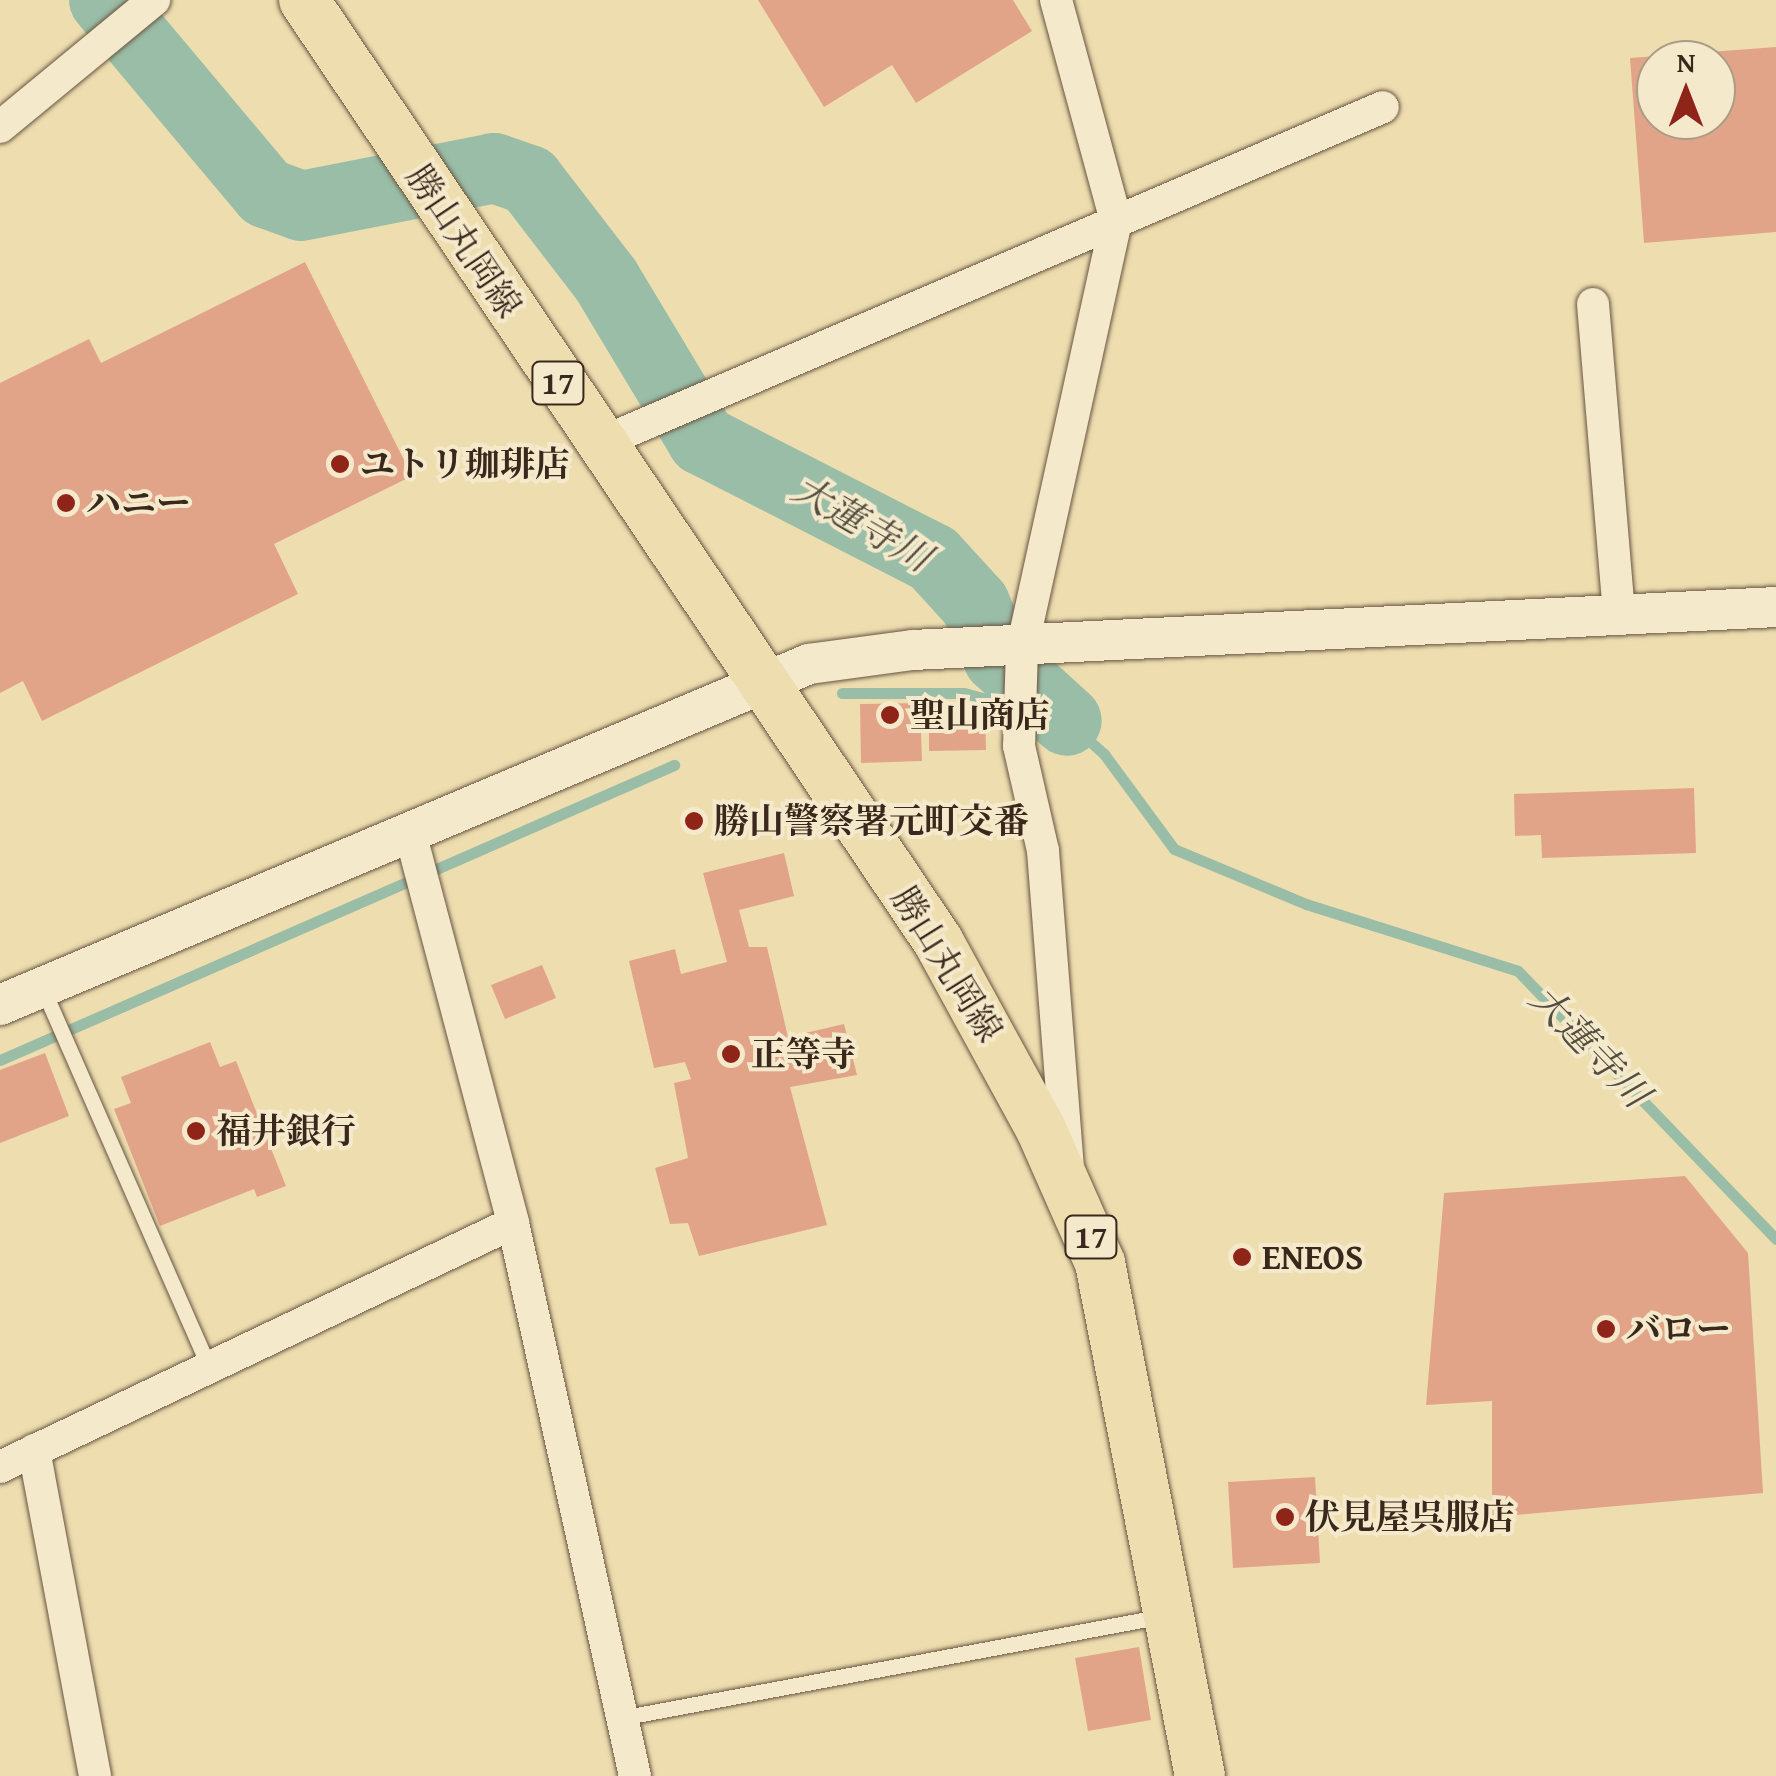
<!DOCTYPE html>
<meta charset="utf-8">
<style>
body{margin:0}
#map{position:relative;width:1776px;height:1776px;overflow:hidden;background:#eeddaf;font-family:"Gentium Book Plus","Noto Serif JP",serif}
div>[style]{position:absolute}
.stream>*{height:11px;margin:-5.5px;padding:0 5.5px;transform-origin:5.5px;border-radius:5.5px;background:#9abda7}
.river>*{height:70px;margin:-35px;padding:0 35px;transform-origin:35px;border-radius:35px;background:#9abda7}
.building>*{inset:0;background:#e2a489}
.roads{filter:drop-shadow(0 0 2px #685542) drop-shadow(0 0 2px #685542)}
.service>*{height:15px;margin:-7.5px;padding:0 7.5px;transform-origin:7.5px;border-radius:7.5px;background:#f4e9cb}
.minor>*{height:32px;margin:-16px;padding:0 16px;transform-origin:16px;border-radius:16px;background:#f4e9cb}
.tertiary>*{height:40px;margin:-20px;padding:0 20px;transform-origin:20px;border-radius:20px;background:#f4e9cb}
.primary>*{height:50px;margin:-25px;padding:0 25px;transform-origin:25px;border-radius:25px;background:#eeddaf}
.dots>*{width:28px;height:28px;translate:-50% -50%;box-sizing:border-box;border:5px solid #f4e9cb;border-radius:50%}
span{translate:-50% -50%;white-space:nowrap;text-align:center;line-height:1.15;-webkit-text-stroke:8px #f4e9cb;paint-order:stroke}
.shield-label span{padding:2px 8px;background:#f4e9cb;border:2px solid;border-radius:8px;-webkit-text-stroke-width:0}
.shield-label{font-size:32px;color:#3b281d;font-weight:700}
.street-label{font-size:35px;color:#3b281d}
.poi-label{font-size:35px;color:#3b281d;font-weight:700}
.left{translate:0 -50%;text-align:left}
.water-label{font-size:38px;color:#534d40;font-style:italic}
.north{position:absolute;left:1636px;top:40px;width:100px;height:100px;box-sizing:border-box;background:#f4e9cb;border:2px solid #aa9c85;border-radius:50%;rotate:0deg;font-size:28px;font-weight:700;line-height:40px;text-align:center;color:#3b281d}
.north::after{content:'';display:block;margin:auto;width:35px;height:45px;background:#8f2418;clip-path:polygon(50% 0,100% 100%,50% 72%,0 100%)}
</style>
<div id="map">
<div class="stream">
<i style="left:842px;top:693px;width:122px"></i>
<i style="left:964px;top:693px;width:107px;rotate:15.2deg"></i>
<i style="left:1067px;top:721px;width:50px;rotate:41.7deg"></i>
<i style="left:1104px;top:754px;width:118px;rotate:53.6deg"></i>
<i style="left:1174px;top:849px;width:143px;rotate:22.6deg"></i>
<i style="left:1306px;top:904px;width:222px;rotate:17.5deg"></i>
<i style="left:1518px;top:971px;width:372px;rotate:46.1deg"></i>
<i style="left:0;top:1060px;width:736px;rotate:-23.64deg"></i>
</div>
<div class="river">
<i style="left:104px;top:0;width:252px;rotate:50deg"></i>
<i style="left:266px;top:193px;width:37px;rotate:20deg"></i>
<i style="left:301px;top:206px;width:197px;rotate:-11.1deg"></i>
<i style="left:494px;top:168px;width:37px;rotate:19deg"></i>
<i style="left:529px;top:180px;width:126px;rotate:52.4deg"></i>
<i style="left:606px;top:280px;width:187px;rotate:59deg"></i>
<i style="left:702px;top:440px;width:259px;rotate:27.1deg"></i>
<i style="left:933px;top:558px;width:62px;rotate:47.6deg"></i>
<i style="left:975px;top:604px;width:59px;rotate:66.9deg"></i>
<i style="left:998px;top:658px;width:93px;rotate:42.4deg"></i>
</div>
<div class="building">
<i style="clip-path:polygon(758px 0,1013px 0,1032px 31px,916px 103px,892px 65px,824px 107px)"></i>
<i style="clip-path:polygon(evenodd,1776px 47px,1776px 232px,1644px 243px,1630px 58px,1776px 47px,1656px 60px,1716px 60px,1716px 120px,1656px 120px,1656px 60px)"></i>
<i style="clip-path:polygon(305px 262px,412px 476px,274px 544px,298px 594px,42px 721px,23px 681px,0 693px,0 383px,89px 339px,101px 363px)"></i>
<i style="clip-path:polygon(920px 703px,922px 761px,861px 763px,860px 704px)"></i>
<i style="clip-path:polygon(985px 706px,986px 750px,929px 751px,929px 707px)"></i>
<i style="clip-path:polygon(1694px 788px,1696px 853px,1542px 858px,1541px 835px,1515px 836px,1514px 794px)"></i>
<i style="clip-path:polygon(784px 853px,794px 896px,739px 910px,749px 947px,767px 947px,788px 1037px,844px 1024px,857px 1075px,790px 1087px,827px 1225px,699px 1256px,688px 1223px,670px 1224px,655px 1168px,688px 1158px,674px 1083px,691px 1079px,685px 1062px,654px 1068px,629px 961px,675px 949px,681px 974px,727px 962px,703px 873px)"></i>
<i style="clip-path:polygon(542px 965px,556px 998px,505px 1019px,491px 985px)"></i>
<i style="clip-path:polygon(210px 1042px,220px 1067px,236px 1061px,286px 1186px,257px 1197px,254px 1189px,160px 1226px,114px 1109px,131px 1103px,121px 1077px)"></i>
<i style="clip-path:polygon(45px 1053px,69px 1116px,0 1143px,0 1070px)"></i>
<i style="clip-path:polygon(1685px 1176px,1748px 1253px,1763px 1493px,1492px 1517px,1492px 1401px,1426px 1405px,1444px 1193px)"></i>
<i style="clip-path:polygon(1315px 1477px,1320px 1563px,1233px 1568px,1228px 1482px)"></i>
<i style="clip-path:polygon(1139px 1647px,1151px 1720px,1088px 1731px,1075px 1658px)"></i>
</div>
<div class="roads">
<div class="service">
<i style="left:43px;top:989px;width:407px;rotate:66.3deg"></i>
<i style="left:626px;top:1717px;width:546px;rotate:-10.65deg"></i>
</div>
<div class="minor">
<i style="left:1056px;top:0;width:229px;rotate:74.8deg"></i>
<i style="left:1116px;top:221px;width:436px;rotate:102.4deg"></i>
<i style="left:1022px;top:647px;width:99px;rotate:91.7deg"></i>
<i style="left:1019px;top:746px;width:108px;rotate:77.1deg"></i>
<i style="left:1043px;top:851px;width:318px;rotate:85.5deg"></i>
<i style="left:0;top:127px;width:200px;rotate:-39.5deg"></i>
<i style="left:1593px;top:304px;width:309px;rotate:85.2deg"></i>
<i style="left:598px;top:444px;width:854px;rotate:-23.23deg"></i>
<i style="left:411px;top:836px;width:400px;rotate:75.2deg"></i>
<i style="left:513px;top:1223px;width:566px;rotate:77.56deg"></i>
<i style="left:34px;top:1450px;width:332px;rotate:79.4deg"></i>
<i style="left:0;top:1467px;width:568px;rotate:-25.44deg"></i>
</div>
<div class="tertiary">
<i style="left:0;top:1005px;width:878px;rotate:-22.86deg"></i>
<i style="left:809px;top:664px;width:105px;rotate:-7.7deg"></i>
<i style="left:913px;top:650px;width:864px;rotate:-2.85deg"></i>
</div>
<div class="primary">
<i style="left:304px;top:0;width:1135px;rotate:56.03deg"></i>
<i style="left:938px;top:941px;width:212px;rotate:61.3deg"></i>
<i style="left:1040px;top:1127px;width:149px;rotate:66.2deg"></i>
<i style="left:1100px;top:1263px;width:523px;rotate:78.97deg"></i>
</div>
</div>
<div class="dots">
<i style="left:340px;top:464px;background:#8f2418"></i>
<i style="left:66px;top:503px;background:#8f2418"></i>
<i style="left:890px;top:715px;background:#8f2418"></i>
<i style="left:694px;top:821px;background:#8f2418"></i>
<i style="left:731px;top:1054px;background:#8f2418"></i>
<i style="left:196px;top:1131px;background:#8f2418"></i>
<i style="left:1242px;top:1257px;background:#8f2418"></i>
<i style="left:1606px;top:1329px;background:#8f2418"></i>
<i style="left:1285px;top:1517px;background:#8f2418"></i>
</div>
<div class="shield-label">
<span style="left:558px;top:383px">17</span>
<span style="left:1091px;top:1237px">17</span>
</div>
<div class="street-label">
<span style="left:464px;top:241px;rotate:56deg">勝山丸岡線</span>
<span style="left:947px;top:964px;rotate:58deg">勝山丸岡線</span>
</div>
<div class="poi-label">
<span class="left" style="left:360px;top:464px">ユトリ珈琲店</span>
<span class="left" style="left:86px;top:503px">ハニー</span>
<span class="left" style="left:910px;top:715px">聖山商店</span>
<span class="left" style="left:714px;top:821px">勝山警察署元町交番</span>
<span class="left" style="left:751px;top:1054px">正等寺</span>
<span class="left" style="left:216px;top:1131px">福井銀行</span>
<span class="left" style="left:1262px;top:1257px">ENEOS</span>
<span class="left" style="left:1626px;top:1329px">バロー</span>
<span class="left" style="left:1305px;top:1517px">伏見屋呉服店</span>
</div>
<div class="water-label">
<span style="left:862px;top:523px;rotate:30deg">大蓮寺川</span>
<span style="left:1590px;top:1046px;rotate:46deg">大蓮寺川</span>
</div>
<div class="north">N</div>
</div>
